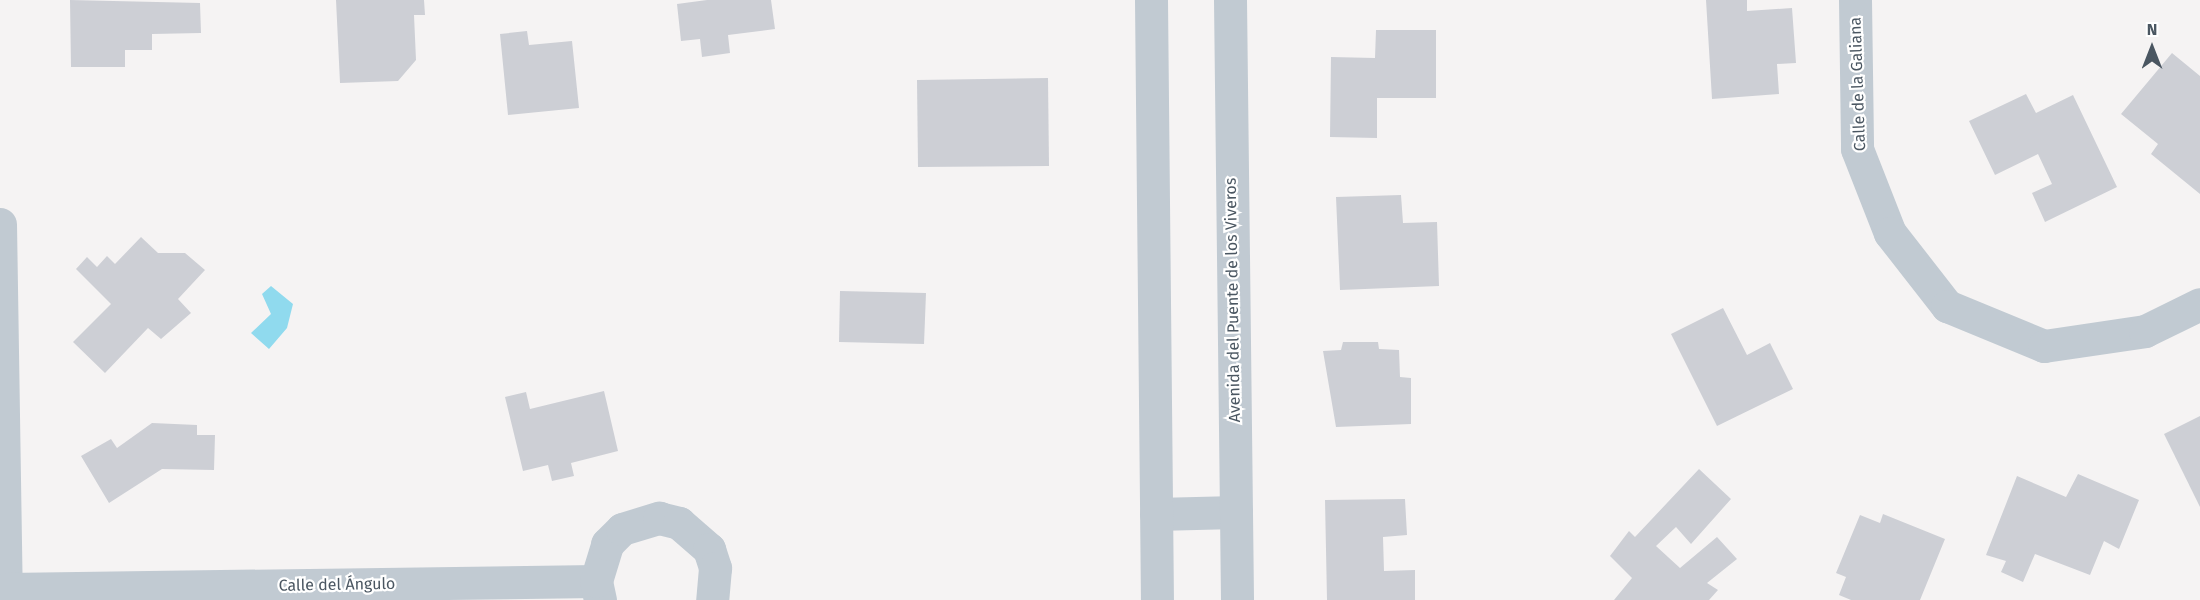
<!DOCTYPE html>
<meta charset="utf-8">
<style>
body{margin:0}
#map{position:relative;width:2200px;height:600px;overflow:hidden;background:#f5f3f3;font-family:"Fira Sans",sans-serif}
div>[style]{position:absolute}
.water>*{inset:0;background:#90daee}
.building>*{inset:0;background:#cdcfd5}
.minor>*{height:33px;margin:-16.5px;padding:0 16.5px;transform-origin:16.5px;border-radius:16.5px;background:#c1cad2}
.tertiary>*{height:33px;margin:-16.5px;padding:0 16.5px;transform-origin:16.5px;border-radius:16.5px;background:#c1cad2}
span{translate:-50% -50%;white-space:nowrap;text-align:center;line-height:1.15;-webkit-text-stroke:4.5px #fff;paint-order:stroke}
.street-label{font-size:16px;color:#4a5661}
.north{position:absolute;left:2122px;top:18px;width:60px;height:60px;-webkit-text-stroke:4px #fff;paint-order:stroke;rotate:0deg;font-size:16px;font-weight:700;line-height:24px;text-align:center;color:#4a5661}
.north::after{content:'';display:block;margin:auto;width:21px;height:27px;background:#4a5661;clip-path:polygon(50% 0,100% 100%,50% 72%,0 100%)}
</style>
<div id="map">
<div class="water">
<i style="clip-path:polygon(271px 286px,293px 304px,287px 328px,269px 349px,251px 333px,271px 314px,262px 294px)"></i>
</div>
<div class="building">
<i style="clip-path:polygon(70px 0,200px 3px,201px 33px,152px 34px,152px 50px,125px 50px,125px 67px,71px 67px)"></i>
<i style="clip-path:polygon(336px 0,424px 0,425px 15px,414px 15px,416px 60px,398px 81px,340px 83px)"></i>
<i style="clip-path:polygon(707px 0,771px 0,775px 29px,728px 35px,730px 53px,702px 57px,700px 39px,681px 41px,677px 4px)"></i>
<i style="clip-path:polygon(1706px 0,1747px 0,1747px 11px,1792px 8px,1796px 63px,1777px 64px,1779px 94px,1712px 99px)"></i>
<i style="clip-path:polygon(1376px 30px,1436px 30px,1436px 98px,1377px 98px,1377px 138px,1330px 137px,1331px 57px,1375px 58px)"></i>
<i style="clip-path:polygon(527px 31px,529px 45px,572px 41px,579px 108px,508px 115px,500px 34px)"></i>
<i style="clip-path:polygon(2172px 53px,2200px 76px,2200px 194px,2151px 154px,2158px 144px,2121px 114px)"></i>
<i style="clip-path:polygon(1048px 78px,1049px 166px,918px 167px,917px 80px)"></i>
<i style="clip-path:polygon(2026px 94px,2036px 113px,2073px 95px,2117px 187px,2045px 222px,2032px 193px,2052px 184px,2038px 154px,1995px 175px,1969px 121px)"></i>
<i style="clip-path:polygon(1401px 195px,1403px 223px,1437px 222px,1439px 286px,1340px 290px,1336px 197px)"></i>
<i style="clip-path:polygon(141px 237px,158px 253px,185px 253px,205px 270px,178px 299px,191px 313px,161px 339px,148px 328px,105px 373px,73px 342px,111px 304px,76px 269px,87px 257px,97px 267px,107px 256px,115px 264px)"></i>
<i style="clip-path:polygon(840px 291px,926px 293px,924px 344px,839px 342px)"></i>
<i style="clip-path:polygon(1723px 308px,1747px 355px,1770px 343px,1793px 389px,1717px 426px,1671px 334px)"></i>
<i style="clip-path:polygon(1343px 342px,1378px 342px,1379px 349px,1399px 350px,1400px 377px,1411px 378px,1411px 424px,1336px 427px,1323px 351px,1341px 350px)"></i>
<i style="clip-path:polygon(604px 391px,618px 451px,571px 463px,574px 476px,552px 481px,548px 465px,523px 471px,505px 397px,526px 392px,530px 409px)"></i>
<i style="clip-path:polygon(2200px 416px,2200px 507px,2164px 434px)"></i>
<i style="clip-path:polygon(152px 423px,197px 425px,197px 435px,215px 435px,214px 470px,162px 469px,109px 503px,81px 456px,111px 439px,117px 448px)"></i>
<i style="clip-path:polygon(1699px 469px,1731px 499px,1691px 544px,1676px 527px,1656px 546px,1680px 568px,1717px 537px,1737px 559px,1707px 583px,1718px 590px,1709px 600px,1614px 600px,1632px 578px,1610px 556px,1629px 531px,1635px 537px)"></i>
<i style="clip-path:polygon(2078px 474px,2139px 500px,2119px 549px,2104px 541px,2090px 575px,2035px 554px,2023px 582px,2001px 572px,2006px 561px,1986px 555px,2017px 476px,2066px 497px)"></i>
<i style="clip-path:polygon(1405px 499px,1407px 535px,1383px 537px,1384px 571px,1415px 570px,1415px 600px,1327px 600px,1325px 500px)"></i>
<i style="clip-path:polygon(1883px 514px,1945px 539px,1920px 600px,1851px 600px,1839px 595px,1846px 577px,1836px 573px,1860px 515px,1880px 523px)"></i>
</div>
<div class="minor">
<i style="left:1855px;top:0;width:149px;rotate:89.2deg"></i>
<i style="left:1857px;top:149px;width:90px;rotate:68.6deg"></i>
<i style="left:1890px;top:233px;width:93px;rotate:52deg"></i>
<i style="left:1947px;top:306px;width:105px;rotate:22.4deg"></i>
<i style="left:2044px;top:346px;width:102px;rotate:-8.4deg"></i>
<i style="left:2145px;top:331px;width:61px;rotate:-26.1deg"></i>
<i style="left:0;top:224px;width:376px;rotate:89.1deg"></i>
<i style="left:1156px;top:514px;width:80px;rotate:-1.4deg"></i>
<i style="left:6px;top:589px;width:590px;rotate:-0.78deg"></i>
<i style="left:600px;top:600px;width:19px;rotate:-102deg"></i>
<i style="left:596px;top:581px;width:39px;rotate:-73deg"></i>
<i style="left:607px;top:544px;width:21px;rotate:-45deg"></i>
<i style="left:622px;top:529px;width:39px;rotate:-17deg"></i>
<i style="left:659px;top:518px;width:21px;rotate:14deg"></i>
<i style="left:679px;top:523px;width:40px;rotate:41deg"></i>
<i style="left:709px;top:549px;width:20px;rotate:72deg"></i>
<i style="left:715px;top:568px;width:32px;rotate:95deg"></i>
</div>
<div class="tertiary">
<i style="left:1151px;top:0;width:600px;rotate:89.43deg"></i>
<i style="left:1230px;top:0;width:600px;rotate:89.33deg"></i>
</div>
<div class="street-label">
<span style="left:1858px;top:84px;rotate:-92deg">Calle de la Galiana</span>
<span style="left:1233px;top:300px;rotate:-91deg">Avenida del Puente de los Viveros</span>
<span style="left:337px;top:585px;rotate:-1deg">Calle del Ángulo</span>
</div>
<div class="north">N</div>
</div>
